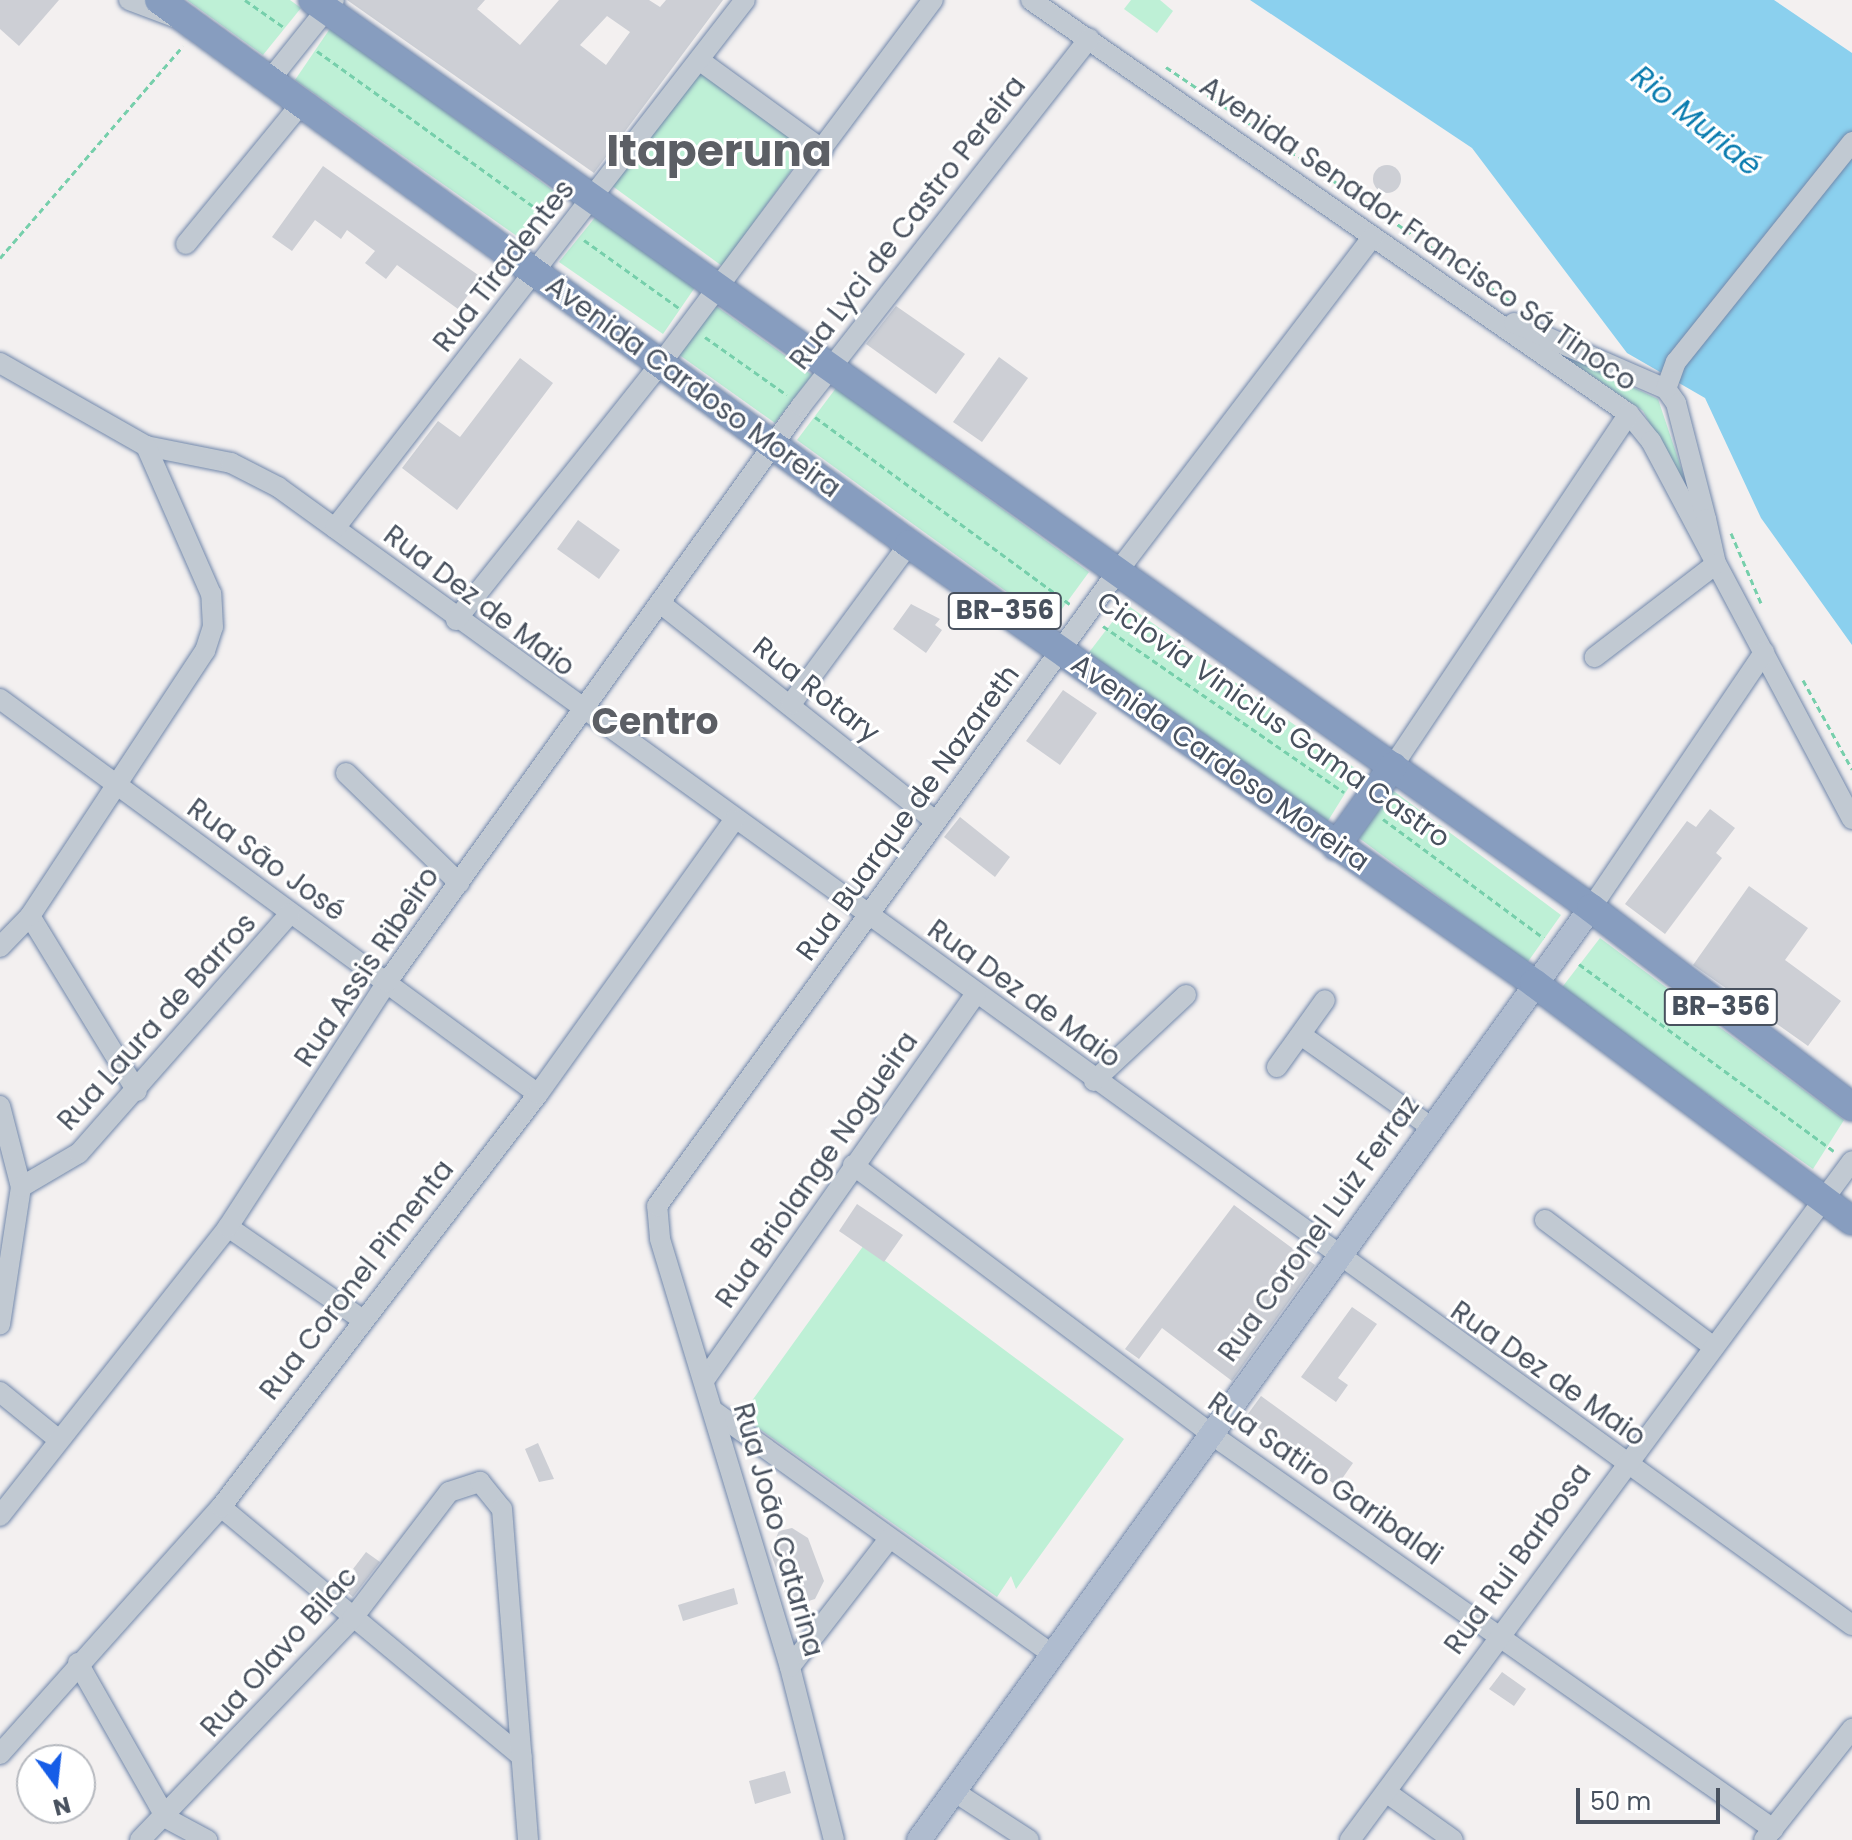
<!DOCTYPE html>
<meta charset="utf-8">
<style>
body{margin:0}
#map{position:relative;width:1852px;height:1840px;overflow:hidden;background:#f3f0f0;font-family:Poppins,sans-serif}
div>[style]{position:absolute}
.green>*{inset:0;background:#bef0d6}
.water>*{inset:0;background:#8bd0ee}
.building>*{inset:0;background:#cdcfd5}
.round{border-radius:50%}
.path>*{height:3px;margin-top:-1.5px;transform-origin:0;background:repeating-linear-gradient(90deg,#76cfab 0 6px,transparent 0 10px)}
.roads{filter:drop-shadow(0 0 2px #7288ab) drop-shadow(0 0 2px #7288ab)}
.minor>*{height:20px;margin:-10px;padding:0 10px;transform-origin:10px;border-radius:10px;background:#c1c9d2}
.major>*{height:24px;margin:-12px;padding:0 12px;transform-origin:12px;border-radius:12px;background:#afbccf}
.highway>*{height:28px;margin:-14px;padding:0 14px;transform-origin:14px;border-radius:14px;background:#879dbf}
span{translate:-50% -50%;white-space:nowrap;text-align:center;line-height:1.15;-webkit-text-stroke:6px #fff;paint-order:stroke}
.shield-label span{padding:2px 6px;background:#fff;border:2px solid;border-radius:6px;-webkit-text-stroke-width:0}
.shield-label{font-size:26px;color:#48515e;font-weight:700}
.street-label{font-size:28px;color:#48515e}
.water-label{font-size:30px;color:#0a7caf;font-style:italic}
.district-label{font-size:36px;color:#5c5f65;font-weight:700}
.town-label{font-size:44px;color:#5c5f65;font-weight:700}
.north{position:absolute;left:16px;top:1744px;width:80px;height:80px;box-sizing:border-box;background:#fff;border:2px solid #b6b9bf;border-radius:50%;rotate:165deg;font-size:22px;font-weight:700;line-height:32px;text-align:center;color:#48515e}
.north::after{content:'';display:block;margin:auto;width:28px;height:36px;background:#165de7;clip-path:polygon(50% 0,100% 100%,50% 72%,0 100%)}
.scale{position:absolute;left:1576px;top:1788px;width:144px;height:36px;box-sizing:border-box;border:4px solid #48515e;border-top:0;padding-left:10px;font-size:24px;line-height:28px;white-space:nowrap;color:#48515e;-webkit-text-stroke:6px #fff;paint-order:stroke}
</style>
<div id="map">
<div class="green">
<i style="clip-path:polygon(187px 0,290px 0,301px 8px,263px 55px)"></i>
<i style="clip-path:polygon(1131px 0,1160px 0,1173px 11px,1157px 33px,1124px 9px)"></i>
<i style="clip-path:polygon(331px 27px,554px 191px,521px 239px,295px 80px)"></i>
<i style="clip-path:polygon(697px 68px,807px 149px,722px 266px,611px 185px)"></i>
<i style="clip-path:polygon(597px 215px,698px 283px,663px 334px,559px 262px)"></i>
<i style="clip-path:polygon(716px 306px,812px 375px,775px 423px,678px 354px)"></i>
<i style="clip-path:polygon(1556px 351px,1658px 399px,1694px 506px,1643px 411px)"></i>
<i style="clip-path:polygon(836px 388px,1089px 572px,1051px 624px,797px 440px)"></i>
<i style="clip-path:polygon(1126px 604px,1359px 771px,1326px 824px,1087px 655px)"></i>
<i style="clip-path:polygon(1391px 789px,1561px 915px,1527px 963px,1359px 838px)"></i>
<i style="clip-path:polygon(1600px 938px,1844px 1120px,1813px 1169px,1560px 990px)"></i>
<i style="clip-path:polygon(864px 1245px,1124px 1439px,1016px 1589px,1011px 1576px,997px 1597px,741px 1416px)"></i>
</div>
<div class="water">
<i style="clip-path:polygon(1250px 0,1774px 0,1852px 53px,1852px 645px,1761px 518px,1705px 398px,1627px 353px,1472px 148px)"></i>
</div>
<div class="building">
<i style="clip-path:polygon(0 0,59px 0,19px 46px,0 29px)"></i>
<i style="clip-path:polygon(evenodd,347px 0,485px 0,477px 9px,520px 45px,559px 0,649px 0,660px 7px,666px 0,723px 0,594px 173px,347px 0,607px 16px,630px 32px,606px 65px,580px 45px,607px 16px)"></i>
<i class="round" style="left:1373px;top:165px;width:28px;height:28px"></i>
<i style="clip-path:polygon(323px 166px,481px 277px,458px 309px,397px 265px,386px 279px,365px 263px,375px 251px,347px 230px,341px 239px,315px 220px,292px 251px,272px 237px)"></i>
<i style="clip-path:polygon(896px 306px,965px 354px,936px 394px,866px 344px)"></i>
<i style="clip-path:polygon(999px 357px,1028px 378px,982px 442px,953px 422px)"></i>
<i style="clip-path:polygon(520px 358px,553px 383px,457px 510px,402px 468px,438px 421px,460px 437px)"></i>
<i style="clip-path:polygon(578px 520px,620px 550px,599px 579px,557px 549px)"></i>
<i style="clip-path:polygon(911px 604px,940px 619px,935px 625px,942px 630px,926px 653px,893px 629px)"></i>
<i style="clip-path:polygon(1063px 690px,1097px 713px,1060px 765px,1026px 741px)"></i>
<i style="clip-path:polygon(1710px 809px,1735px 828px,1716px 853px,1722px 858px,1665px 934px,1625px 904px,1687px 821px,1696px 827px)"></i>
<i style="clip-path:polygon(960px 817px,1010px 857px,995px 877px,944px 837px)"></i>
<i style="clip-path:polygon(1749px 886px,1808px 928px,1785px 960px,1841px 1001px,1808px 1046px,1693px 965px)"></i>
<i style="clip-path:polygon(857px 1204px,903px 1235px,884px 1262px,839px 1231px)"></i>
<i style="clip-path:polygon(1234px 1205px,1315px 1265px,1232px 1381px,1162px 1328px,1139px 1359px,1125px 1349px)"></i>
<i style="clip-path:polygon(1352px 1307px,1377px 1324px,1338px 1378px,1348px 1385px,1336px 1402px,1301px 1377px)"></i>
<i style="clip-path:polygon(1261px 1396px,1353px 1463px,1337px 1486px,1245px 1418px)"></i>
<i style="clip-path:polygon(538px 1443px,554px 1479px,539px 1482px,525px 1449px)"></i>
<i style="clip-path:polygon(792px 1528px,808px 1538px,824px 1581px,815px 1599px,802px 1603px,785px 1593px,770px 1551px,779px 1531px)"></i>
<i style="clip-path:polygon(366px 1552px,380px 1562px,353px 1597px,340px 1586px)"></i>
<i style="clip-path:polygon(734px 1588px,738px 1604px,683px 1621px,678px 1605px)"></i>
<i style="clip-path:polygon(1502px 1672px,1526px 1689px,1514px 1706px,1489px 1689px)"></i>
<i style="clip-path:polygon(785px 1771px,791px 1793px,755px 1804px,749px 1781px)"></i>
</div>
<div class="path">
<i style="left:245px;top:0;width:49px;rotate:35deg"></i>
<i style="left:317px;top:51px;width:288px;rotate:35.7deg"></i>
<i style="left:1166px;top:67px;width:423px;rotate:34.2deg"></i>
<i style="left:584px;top:240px;width:117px;rotate:35.6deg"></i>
<i style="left:0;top:258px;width:280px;rotate:-49.2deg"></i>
<i style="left:705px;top:337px;width:100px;rotate:35.3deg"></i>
<i style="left:815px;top:417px;width:316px;rotate:36.3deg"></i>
<i style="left:1731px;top:533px;width:76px;rotate:66.8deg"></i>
<i style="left:1103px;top:626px;width:293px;rotate:34.6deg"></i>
<i style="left:1803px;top:680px;width:102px;rotate:61.2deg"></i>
<i style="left:1383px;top:819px;width:200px;rotate:36.5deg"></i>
<i style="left:1579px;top:964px;width:316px;rotate:36.3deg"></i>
</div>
<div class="roads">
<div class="minor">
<i style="left:129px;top:0;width:48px;rotate:20.7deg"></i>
<i style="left:1031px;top:0;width:727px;rotate:34.7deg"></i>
<i style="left:1629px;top:414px;width:35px;rotate:51deg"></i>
<i style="left:1651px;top:441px;width:428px;rotate:62deg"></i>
<i style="left:699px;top:60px;width:153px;rotate:36deg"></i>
<i style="left:269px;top:81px;width:104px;rotate:-51.3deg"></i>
<i style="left:186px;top:244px;width:181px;rotate:-50.6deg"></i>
<i style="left:1514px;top:323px;width:166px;rotate:23.5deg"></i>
<i style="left:1666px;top:389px;width:17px;rotate:54deg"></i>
<i style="left:1676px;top:403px;width:120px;rotate:75.5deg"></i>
<i style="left:1706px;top:519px;width:46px;rotate:77.5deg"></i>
<i style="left:1716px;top:564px;width:153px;rotate:142.5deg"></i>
<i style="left:0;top:363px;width:168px;rotate:29.6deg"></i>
<i style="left:146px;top:446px;width:87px;rotate:11.3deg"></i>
<i style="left:231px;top:463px;width:53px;rotate:27.1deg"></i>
<i style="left:278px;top:487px;width:1942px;rotate:35.87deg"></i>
<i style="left:1666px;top:389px;width:29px;rotate:-70deg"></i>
<i style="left:1676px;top:362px;width:282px;rotate:-51.3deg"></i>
<i style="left:335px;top:528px;width:668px;rotate:-52.17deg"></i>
<i style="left:660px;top:603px;width:352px;rotate:38.4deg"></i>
<i style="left:456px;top:620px;width:330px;rotate:-51.4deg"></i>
<i style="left:662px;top:362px;width:452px;rotate:-53.2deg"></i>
<i style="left:0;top:699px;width:667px;rotate:36.29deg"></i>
<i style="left:791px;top:704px;width:199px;rotate:-53.6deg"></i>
<i style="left:1393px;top:766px;width:424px;rotate:-56.2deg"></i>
<i style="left:346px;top:773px;width:158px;rotate:44.2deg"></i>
<i style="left:1591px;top:908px;width:309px;rotate:-55.9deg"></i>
<i style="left:30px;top:916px;width:205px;rotate:58.6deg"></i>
<i style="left:0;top:947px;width:43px;rotate:-45.9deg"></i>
<i style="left:30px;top:916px;width:318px;rotate:-56.6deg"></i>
<i style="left:205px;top:651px;width:25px;rotate:-72deg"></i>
<i style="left:213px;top:627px;width:33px;rotate:-93deg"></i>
<i style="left:211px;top:594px;width:162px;rotate:-113.7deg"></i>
<i style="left:1301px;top:1035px;width:159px;rotate:35.3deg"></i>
<i style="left:1277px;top:1067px;width:82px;rotate:-54.4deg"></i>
<i style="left:1094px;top:1081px;width:126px;rotate:-43.1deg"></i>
<i style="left:0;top:1106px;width:84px;rotate:75.5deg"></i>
<i style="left:21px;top:1187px;width:139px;rotate:98.7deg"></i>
<i style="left:853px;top:1165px;width:444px;rotate:36.9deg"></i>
<i style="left:1208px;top:1432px;width:691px;rotate:35.09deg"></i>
<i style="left:21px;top:1187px;width:67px;rotate:-30.4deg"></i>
<i style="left:79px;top:1153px;width:319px;rotate:-48.6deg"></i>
<i style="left:1545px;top:1220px;width:209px;rotate:37deg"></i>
<i style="left:228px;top:1227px;width:160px;rotate:34.6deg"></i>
<i style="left:705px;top:1379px;width:471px;rotate:-54.9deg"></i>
<i style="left:0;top:1392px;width:76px;rotate:39.1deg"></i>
<i style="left:715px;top:1412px;width:413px;rotate:35.7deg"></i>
<i style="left:221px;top:1507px;width:391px;rotate:39.7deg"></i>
<i style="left:0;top:1516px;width:368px;rotate:-51.7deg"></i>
<i style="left:228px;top:1227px;width:292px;rotate:-57deg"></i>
<i style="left:387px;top:982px;width:709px;rotate:-54.29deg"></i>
<i style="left:801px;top:406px;width:467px;rotate:-51.9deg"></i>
<i style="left:78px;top:1663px;width:178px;rotate:60.4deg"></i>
<i style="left:166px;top:1818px;width:47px;rotate:28.2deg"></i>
<i style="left:790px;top:1667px;width:162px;rotate:-52.3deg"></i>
<i style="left:0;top:1754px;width:331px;rotate:-48.2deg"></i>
<i style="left:221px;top:1507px;width:521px;rotate:-52.49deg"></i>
<i style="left:538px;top:1094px;width:337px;rotate:-54.4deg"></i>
<i style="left:955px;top:1792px;width:88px;rotate:33deg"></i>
<i style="left:1386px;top:1792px;width:82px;rotate:35.6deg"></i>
<i style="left:140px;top:1840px;width:306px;rotate:-46.2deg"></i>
<i style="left:352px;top:1619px;width:160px;rotate:-52.6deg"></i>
<i style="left:449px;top:1492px;width:33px;rotate:-18deg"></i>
<i style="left:480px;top:1482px;width:35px;rotate:51deg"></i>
<i style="left:502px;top:1509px;width:332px;rotate:85.5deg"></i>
<i style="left:834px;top:1840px;width:179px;rotate:-104.3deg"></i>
<i style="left:790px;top:1667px;width:448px;rotate:-106.9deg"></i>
<i style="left:660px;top:1238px;width:32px;rotate:-95deg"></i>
<i style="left:657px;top:1206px;width:785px;rotate:-54.02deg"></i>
<i style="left:1118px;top:571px;width:419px;rotate:-52.7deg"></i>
<i style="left:1350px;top:1840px;width:844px;rotate:-53.52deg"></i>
<i style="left:1764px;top:1840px;width:142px;rotate:-51.6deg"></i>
</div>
<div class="major">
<i style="left:919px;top:1840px;width:1149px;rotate:-54.21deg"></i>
</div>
<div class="highway">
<i style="left:159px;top:0;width:927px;rotate:35.95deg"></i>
<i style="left:909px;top:544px;width:764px;rotate:35.08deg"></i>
<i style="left:1534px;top:983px;width:397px;rotate:36.8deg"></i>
<i style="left:313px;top:0;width:1568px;rotate:35.39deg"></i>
<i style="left:1591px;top:908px;width:328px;rotate:37.3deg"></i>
<i style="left:1336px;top:846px;width:98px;rotate:-54.5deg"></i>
</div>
</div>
<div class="shield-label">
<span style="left:1005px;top:611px">BR-356</span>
<span style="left:1721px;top:1007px">BR-356</span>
</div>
<div class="street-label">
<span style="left:908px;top:223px;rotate:-52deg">Rua Lyci de Castro Pereira</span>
<span style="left:1418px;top:234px;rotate:35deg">Avenida Senador Francisco Sá Tinoco</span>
<span style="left:504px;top:266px;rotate:-52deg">Rua Tiradentes</span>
<span style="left:693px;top:387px;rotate:36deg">Avenida Cardoso Moreira</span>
<span style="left:479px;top:601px;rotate:37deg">Rua Dez de Maio</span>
<span style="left:816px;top:690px;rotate:38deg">Rua Rotary</span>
<span style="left:1273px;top:720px;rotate:35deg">Ciclovia Vinicius Gama Castro</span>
<span style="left:1220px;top:763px;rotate:35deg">Avenida Cardoso Moreira</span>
<span style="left:908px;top:813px;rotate:-54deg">Rua Buarque de Nazareth</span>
<span style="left:266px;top:860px;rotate:36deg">Rua São José</span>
<span style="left:367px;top:967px;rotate:-56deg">Rua Assis Ribeiro</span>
<span style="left:1024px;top:994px;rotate:36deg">Rua Dez de Maio</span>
<span style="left:157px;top:1022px;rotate:-48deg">Rua Laura de Barros</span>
<span style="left:817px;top:1170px;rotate:-55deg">Rua Briolange Nogueira</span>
<span style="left:1319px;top:1229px;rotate:-54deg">Rua Coronel Luiz Ferraz</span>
<span style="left:357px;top:1280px;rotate:-52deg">Rua Coronel Pimenta</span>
<span style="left:1548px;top:1374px;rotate:35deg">Rua Dez de Maio</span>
<span style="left:1325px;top:1479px;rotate:35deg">Rua Satiro Garibaldi</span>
<span style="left:778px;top:1530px;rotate:74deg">Rua João Catarina</span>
<span style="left:1518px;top:1559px;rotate:-54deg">Rua Rui Barbosa</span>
<span style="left:279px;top:1652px;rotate:-48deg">Rua Olavo Bilac</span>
</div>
<div class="water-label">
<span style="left:1696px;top:121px;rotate:39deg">Rio Muriaé</span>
</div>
<div class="district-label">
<span style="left:655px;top:722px">Centro</span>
</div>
<div class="town-label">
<span style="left:719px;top:151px">Itaperuna</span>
</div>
<div class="north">N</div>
<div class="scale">50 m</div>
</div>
